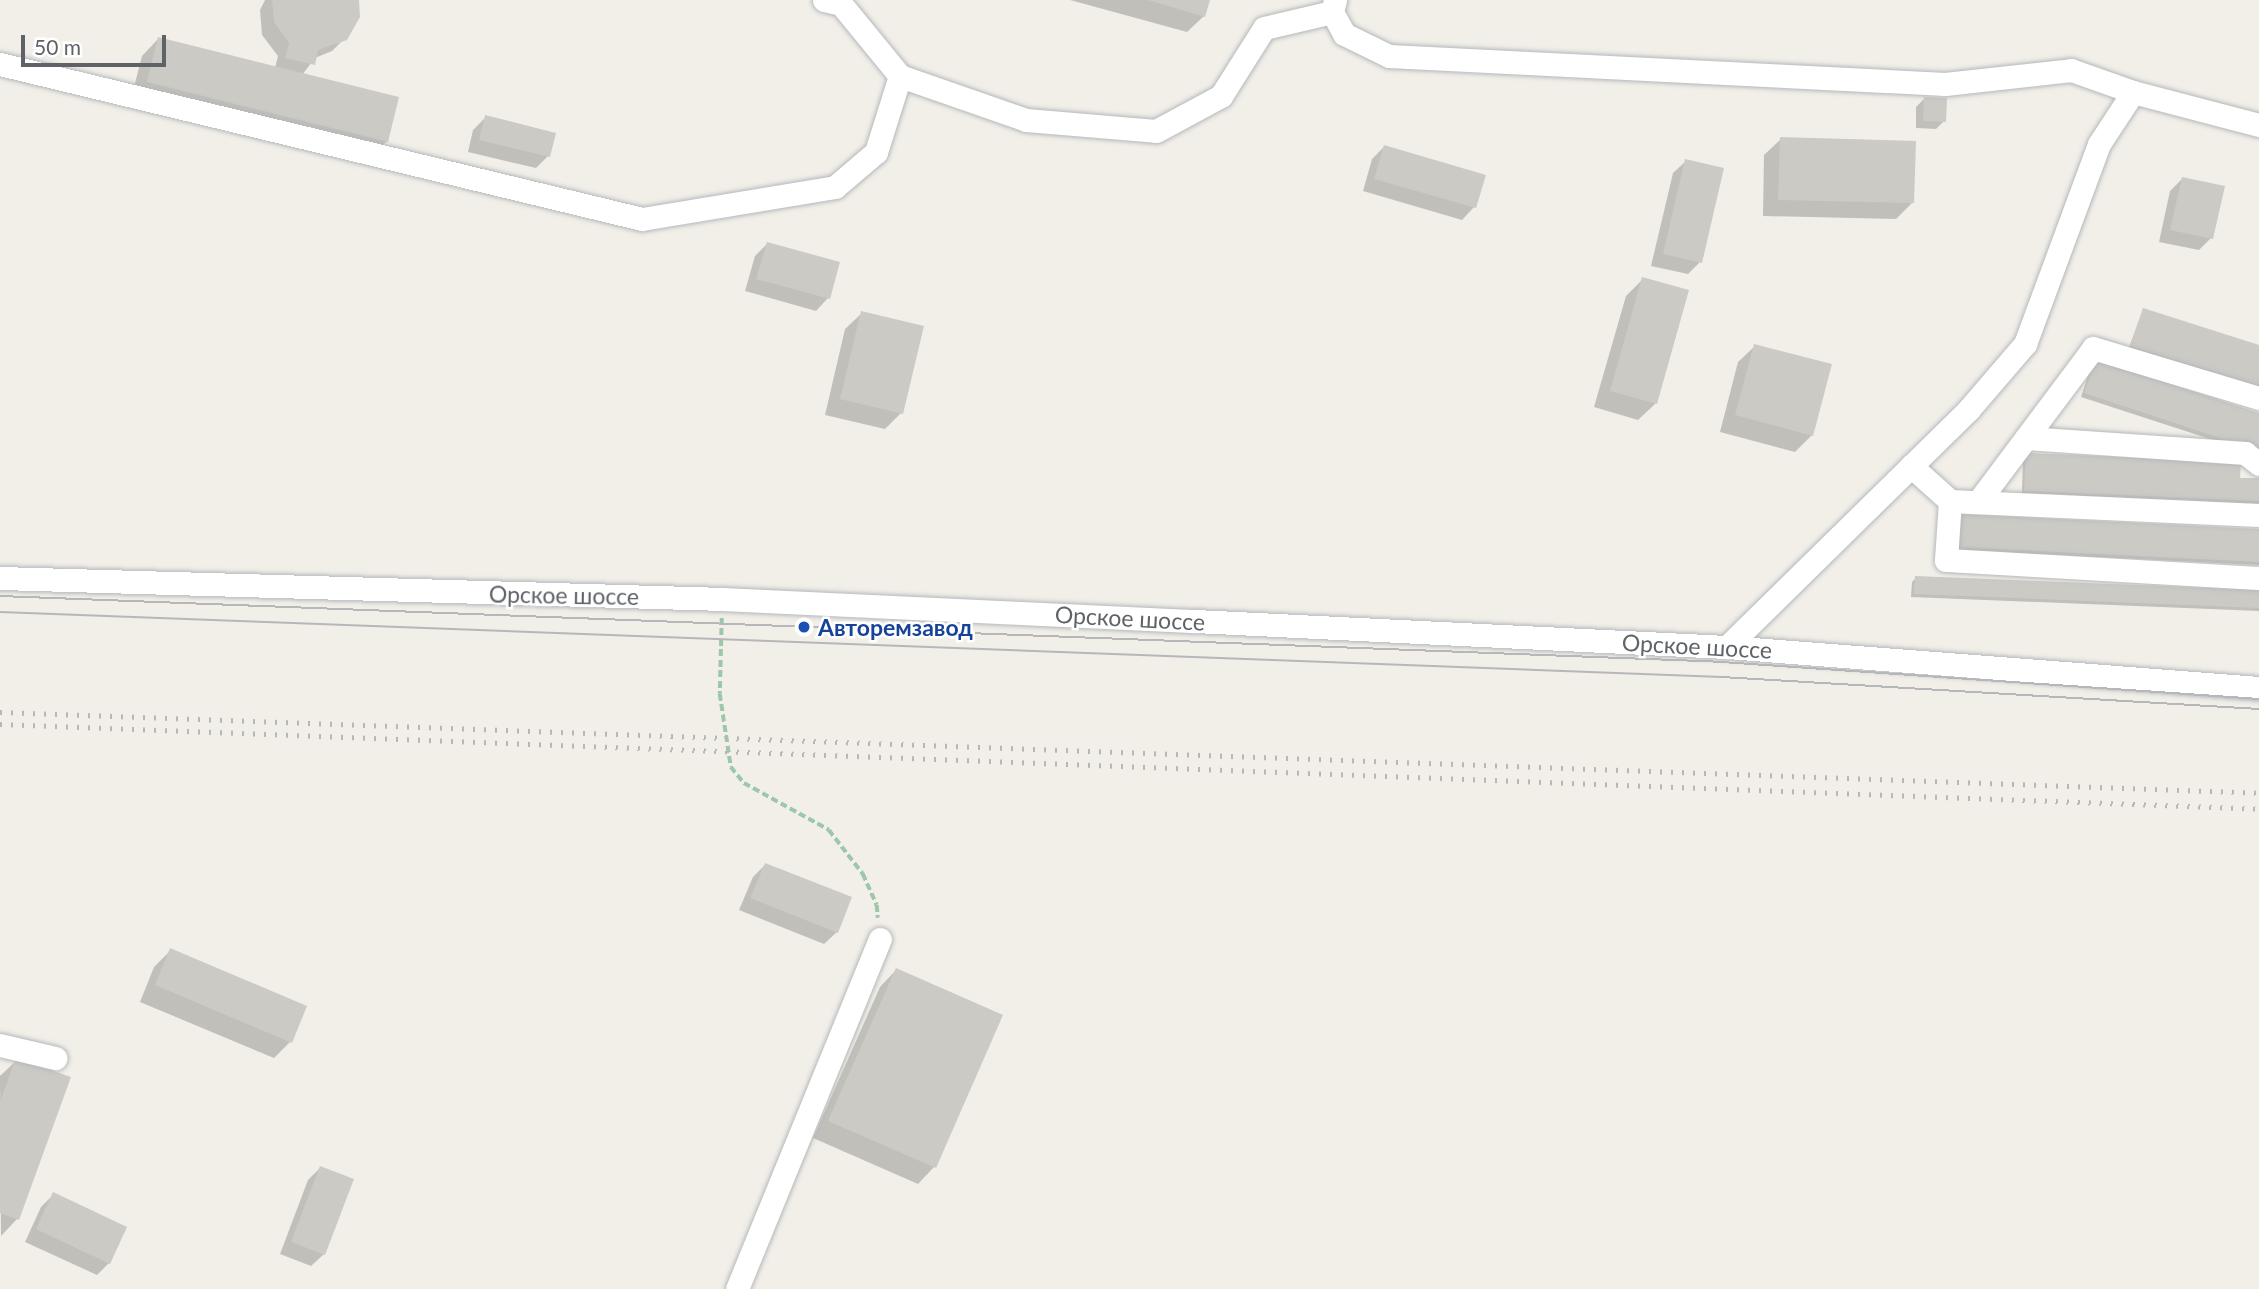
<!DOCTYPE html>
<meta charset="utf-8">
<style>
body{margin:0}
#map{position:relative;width:2259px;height:1289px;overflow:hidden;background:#f1efe8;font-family:Lato,sans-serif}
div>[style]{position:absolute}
.shadow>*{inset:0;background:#0003}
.building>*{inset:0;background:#cccac5}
.path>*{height:3.5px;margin-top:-1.75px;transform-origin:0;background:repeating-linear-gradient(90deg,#9cc7a9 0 7px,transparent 0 10.5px)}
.roads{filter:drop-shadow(0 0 2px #b5b8bc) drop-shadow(0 0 2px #b5b8bc)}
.minor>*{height:23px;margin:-11.5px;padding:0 11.5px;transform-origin:11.5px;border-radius:11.5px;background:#fff}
.tram>*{height:2px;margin:-1px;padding:0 1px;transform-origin:1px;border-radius:1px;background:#b6b7b8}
.rail>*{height:5px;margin-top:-2.5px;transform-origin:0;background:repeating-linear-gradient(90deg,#b6b7b8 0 2px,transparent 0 11px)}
.dots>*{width:19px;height:19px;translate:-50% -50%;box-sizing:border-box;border:4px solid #fff;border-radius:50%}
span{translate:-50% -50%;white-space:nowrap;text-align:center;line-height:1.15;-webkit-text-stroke:5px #fff;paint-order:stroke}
.street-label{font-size:23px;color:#5f6368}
.transit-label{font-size:23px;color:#164399;font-weight:700}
.left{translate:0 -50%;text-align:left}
.scale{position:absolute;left:21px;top:35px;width:145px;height:32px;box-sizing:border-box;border:4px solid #5f6368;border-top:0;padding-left:9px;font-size:21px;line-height:24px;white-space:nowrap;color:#5f6368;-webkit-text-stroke:5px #fff;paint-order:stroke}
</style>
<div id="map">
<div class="shadow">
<i style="clip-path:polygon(265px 0,357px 0,345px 38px,332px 51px,315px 58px,302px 75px,387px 141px,370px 158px,131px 99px,142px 56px,158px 39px,275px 68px,278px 56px,262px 35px,260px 10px)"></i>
<i style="clip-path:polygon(1070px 0,1208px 0,1204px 16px,1187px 32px)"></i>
<i style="clip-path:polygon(1924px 99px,1944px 121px,1936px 129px,1916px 128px,1916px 107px)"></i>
<i style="clip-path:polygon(486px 117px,548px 156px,536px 168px,468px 152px,473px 130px)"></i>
<i style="clip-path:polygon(1781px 139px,1912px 203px,1896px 219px,1763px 216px,1764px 155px)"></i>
<i style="clip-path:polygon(1384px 147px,1474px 207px,1462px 220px,1363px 191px,1372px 159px)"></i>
<i style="clip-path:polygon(1686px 161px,1700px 262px,1688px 274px,1651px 266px,1673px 173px)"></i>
<i style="clip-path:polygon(2182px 179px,2211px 238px,2199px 250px,2159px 242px,2170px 191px)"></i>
<i style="clip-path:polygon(767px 244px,828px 298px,816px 311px,745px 291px,755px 256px)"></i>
<i style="clip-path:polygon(1643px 279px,1687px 292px,1655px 404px,1638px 420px,1594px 407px,1626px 296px)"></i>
<i style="clip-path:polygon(2143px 310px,2259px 347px,2259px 391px,2128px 350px)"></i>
<i style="clip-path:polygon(862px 313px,901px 413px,885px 429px,825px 415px,845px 329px)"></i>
<i style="clip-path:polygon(1755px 346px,1812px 435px,1795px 452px,1720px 432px,1738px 362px)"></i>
<i style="clip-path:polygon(2092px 364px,2259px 415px,2259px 455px,2081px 397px)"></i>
<i style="clip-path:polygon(2027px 454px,2259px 480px,2259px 504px,2022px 493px,2023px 458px)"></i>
<i style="clip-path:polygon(1955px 519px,2259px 531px,2259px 565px,1953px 550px)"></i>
<i style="clip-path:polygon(1916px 578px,2259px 592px,2259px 611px,1911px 597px,1912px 582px)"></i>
<i style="clip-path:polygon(765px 865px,837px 932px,824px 944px,739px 910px,753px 877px)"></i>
<i style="clip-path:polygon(171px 950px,290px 1042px,274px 1058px,140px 1002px,154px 967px)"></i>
<i style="clip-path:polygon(896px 970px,1001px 1016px,934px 1167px,918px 1184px,813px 1138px,880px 987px)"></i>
<i style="clip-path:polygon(17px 1060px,17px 1219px,1px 1236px,0 1076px)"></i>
<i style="clip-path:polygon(320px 1168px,324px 1254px,311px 1266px,280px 1254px,308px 1180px)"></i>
<i style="clip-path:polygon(53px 1195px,109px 1263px,97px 1275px,25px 1242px,41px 1207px)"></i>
</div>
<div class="building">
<i style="clip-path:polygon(272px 0,359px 0,360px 17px,347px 40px,318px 50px,315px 65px,285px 58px,289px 43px,274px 22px)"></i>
<i style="clip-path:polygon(1148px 0,1210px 0,1205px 17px)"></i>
<i style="clip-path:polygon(158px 37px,399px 97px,388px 142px,147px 82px)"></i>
<i style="clip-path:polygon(1924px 97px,1947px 98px,1946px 122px,1923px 121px)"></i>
<i style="clip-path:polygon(485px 115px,556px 133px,550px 157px,479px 140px)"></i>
<i style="clip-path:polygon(1780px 137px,1916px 141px,1914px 203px,1778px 200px)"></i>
<i style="clip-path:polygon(1384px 145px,1486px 175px,1476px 208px,1374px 179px)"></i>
<i style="clip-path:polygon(1685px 159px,1724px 168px,1702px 263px,1663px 254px)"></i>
<i style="clip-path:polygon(2182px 177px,2225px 186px,2213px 239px,2170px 230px)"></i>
<i style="clip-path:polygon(767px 242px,840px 262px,830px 299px,756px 279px)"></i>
<i style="clip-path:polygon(1642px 277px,1689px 290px,1657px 404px,1610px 391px)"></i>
<i style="clip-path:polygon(2143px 308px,2259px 345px,2259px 387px,2130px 346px)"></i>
<i style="clip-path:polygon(861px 311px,924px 326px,903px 414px,840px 399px)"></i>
<i style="clip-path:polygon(1754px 344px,1832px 364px,1813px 436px,1735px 415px)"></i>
<i style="clip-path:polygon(2095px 359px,2259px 413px,2259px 451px,2084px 393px)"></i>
<i style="clip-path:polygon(2026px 453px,2241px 462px,2240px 478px,2259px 478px,2259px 501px,2024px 491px)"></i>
<i style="clip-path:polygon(1958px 514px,2259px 529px,2259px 562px,1956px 547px)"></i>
<i style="clip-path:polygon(1915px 576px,2259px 590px,2259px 608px,1914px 594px)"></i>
<i style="clip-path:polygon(765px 863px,852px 897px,838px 933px,750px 898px)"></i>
<i style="clip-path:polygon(170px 948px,307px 1006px,292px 1043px,155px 985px)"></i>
<i style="clip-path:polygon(896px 968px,1003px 1015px,936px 1168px,828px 1121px)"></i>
<i style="clip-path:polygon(16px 1058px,71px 1077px,19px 1220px,0 1213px,0 1102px)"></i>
<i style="clip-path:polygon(320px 1166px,354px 1179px,325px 1255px,291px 1242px)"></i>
<i style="clip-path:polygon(53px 1192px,127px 1227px,110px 1264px,36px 1229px)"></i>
</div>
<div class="path">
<i style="left:722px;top:618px;width:76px;rotate:91.5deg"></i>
<i style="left:720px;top:694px;width:74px;rotate:81.4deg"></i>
<i style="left:731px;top:767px;width:21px;rotate:51deg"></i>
<i style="left:744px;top:783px;width:97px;rotate:28.9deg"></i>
<i style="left:829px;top:830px;width:56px;rotate:52.3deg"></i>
<i style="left:863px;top:874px;width:34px;rotate:66deg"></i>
<i style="left:877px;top:905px;width:13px;rotate:86deg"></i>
</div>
<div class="roads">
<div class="minor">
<i style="left:824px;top:0;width:17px;rotate:13deg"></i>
<i style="left:841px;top:4px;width:93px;rotate:50.7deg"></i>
<i style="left:900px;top:76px;width:133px;rotate:19.2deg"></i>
<i style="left:1026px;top:120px;width:130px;rotate:4.8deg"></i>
<i style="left:1156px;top:131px;width:74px;rotate:-28.3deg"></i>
<i style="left:1221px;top:96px;width:80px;rotate:-57.7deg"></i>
<i style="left:1264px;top:28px;width:70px;rotate:-13.2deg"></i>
<i style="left:1335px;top:0;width:12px;rotate:104deg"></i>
<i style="left:1332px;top:12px;width:25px;rotate:61deg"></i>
<i style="left:1344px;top:34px;width:50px;rotate:26.1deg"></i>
<i style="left:1389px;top:56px;width:557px;rotate:2.88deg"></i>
<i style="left:1945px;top:84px;width:127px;rotate:-6.3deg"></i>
<i style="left:2071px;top:70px;width:66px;rotate:19.5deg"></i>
<i style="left:2133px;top:92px;width:130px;rotate:14.7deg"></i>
<i style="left:0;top:64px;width:660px;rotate:13.57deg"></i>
<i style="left:642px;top:219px;width:196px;rotate:-9.4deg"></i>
<i style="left:835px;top:187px;width:54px;rotate:-40.5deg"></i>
<i style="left:876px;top:152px;width:80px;rotate:-72.5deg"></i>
<i style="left:2026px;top:438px;width:220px;rotate:3.9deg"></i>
<i style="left:2245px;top:453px;width:18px;rotate:38deg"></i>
<i style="left:1911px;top:466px;width:52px;rotate:41.9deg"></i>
<i style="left:1950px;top:501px;width:309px;rotate:2.6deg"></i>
<i style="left:1950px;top:501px;width:59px;rotate:93.9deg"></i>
<i style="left:1946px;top:560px;width:314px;rotate:3.3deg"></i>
<i style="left:1978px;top:502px;width:192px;rotate:-53.2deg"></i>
<i style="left:2093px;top:348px;width:173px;rotate:16.8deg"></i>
<i style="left:0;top:578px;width:723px;rotate:1.66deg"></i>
<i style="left:723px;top:599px;width:473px;rotate:2.7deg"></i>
<i style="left:1195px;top:621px;width:533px;rotate:2.8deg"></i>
<i style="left:1727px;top:647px;width:534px;rotate:4.41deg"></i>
<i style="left:1727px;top:647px;width:339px;rotate:-44.5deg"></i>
<i style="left:1969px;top:409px;width:86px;rotate:-49.3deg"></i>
<i style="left:2025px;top:344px;width:213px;rotate:-69.7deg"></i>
<i style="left:2099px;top:144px;width:62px;rotate:-56.8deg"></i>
<i style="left:0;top:1045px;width:57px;rotate:13.3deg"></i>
<i style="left:737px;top:1289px;width:378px;rotate:-67.8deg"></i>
</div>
</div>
<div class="tram">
<i style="left:0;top:596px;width:1723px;rotate:2.19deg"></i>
<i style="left:1722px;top:662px;width:538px;rotate:3.94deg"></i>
<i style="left:0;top:612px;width:1723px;rotate:2.16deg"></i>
<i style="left:1722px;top:677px;width:538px;rotate:3.41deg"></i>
</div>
<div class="rail">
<i style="left:0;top:712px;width:2260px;rotate:2.05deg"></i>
<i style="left:0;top:724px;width:2261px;rotate:2.15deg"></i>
</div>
<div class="dots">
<i style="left:804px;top:627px;background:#1a4fb4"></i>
</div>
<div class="street-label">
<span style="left:564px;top:595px;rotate:1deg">Орское шоссе</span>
<span style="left:1130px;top:618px;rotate:3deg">Орское шоссе</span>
<span style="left:1697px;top:646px;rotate:3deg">Орское шоссе</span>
</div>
<div class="transit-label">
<span class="left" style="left:818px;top:627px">Авторемзавод</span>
</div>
<div class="scale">50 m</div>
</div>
